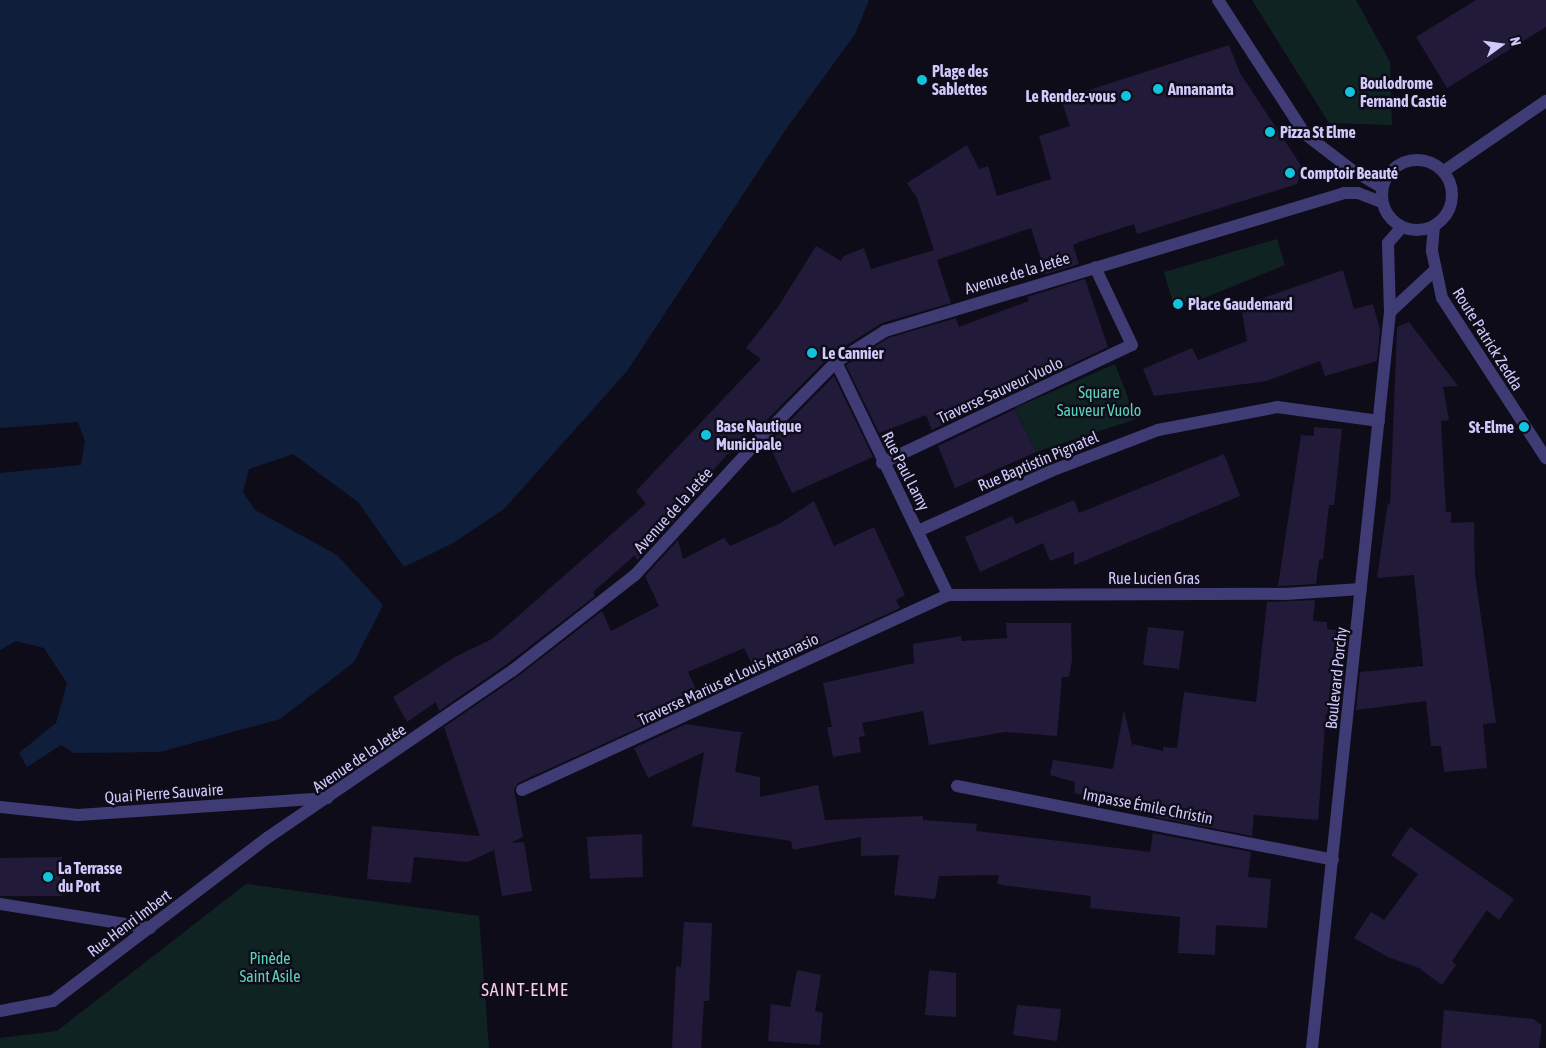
<!DOCTYPE html>
<meta charset="utf-8">
<style>
body{margin:0}
#map{position:relative;width:1546px;height:1048px;overflow:hidden;background:#0f0c1a;font-family:"Asap Condensed",sans-serif}
div>[style]{position:absolute}
.green>*{inset:0;background:#102323}
.water>*{inset:0;background:#0f1f3b}
.building>*{inset:0;background:#211a39}
.minor>*{height:12px;margin:-6px;padding:0 6px;transform-origin:6px;border-radius:6px;background:#3f3b75}
.minor>.ring{margin:-6px;padding:0;box-sizing:content-box;background:none;border:12px solid #3f3b75;border-radius:50%}
.dots>*{width:14px;height:14px;translate:-50% -50%;box-sizing:border-box;border:2px solid #0f0c1a;border-radius:50%}
span{translate:-50% -50%;white-space:nowrap;text-align:center;line-height:1.15;-webkit-text-stroke:5px #0f0c1a;paint-order:stroke}
.poi-label{font-size:16px;color:#d0c9fb;font-weight:700}
.left{translate:0 -50%;text-align:left}
.right{translate:-100% -50%;text-align:right}
.street-label{font-size:16px;color:#d0c9fb}
.park-label{font-size:16px;color:#5dd3b9}
.neighbourhood-label{font-size:18px;color:#fbcbe8;letter-spacing:1px}
.north{position:absolute;left:1476px;top:20px;width:50px;height:50px;-webkit-text-stroke:4px #0f0c1a;paint-order:stroke;rotate:76deg;font-size:14px;font-weight:700;line-height:20px;text-align:center;color:#d0c9fb}
.north::after{content:'';display:block;margin:auto;width:18px;height:22px;background:#d0c9fb;clip-path:polygon(50% 0,100% 100%,50% 72%,0 100%)}
</style>
<div id="map">
<div class="green">
<i style="clip-path:polygon(1252px 0,1356px 0,1390px 62px,1392px 125px,1329px 123px)"></i>
<i style="clip-path:polygon(1277px 239px,1285px 265px,1175px 310px,1164px 272px)"></i>
<i style="clip-path:polygon(1115px 364px,1136px 419px,1036px 452px,1015px 408px)"></i>
<i style="clip-path:polygon(246px 884px,479px 916px,489px 1048px,0 1048px,0 1038px,57px 1031px)"></i>
</div>
<div class="water">
<i style="clip-path:polygon(0 0,869px 0,855px 34px,784px 132px,627px 371px,504px 509px,453px 543px,404px 567px,358px 502px,293px 454px,249px 469px,243px 492px,255px 510px,337px 555px,383px 605px,354px 662px,280px 719px,160px 752px,74px 753px,61px 745px,27px 767px,19px 753px,56px 723px,67px 683px,44px 648px,16px 641px,0 650px,0 473px,81px 465px,85px 441px,78px 422px,0 428px)"></i>
</div>
<div class="building">
<i style="clip-path:polygon(1476px 0,1546px 0,1546px 27px,1447px 88px,1416px 37px)"></i>
<i style="clip-path:polygon(1229px 45px,1240px 73px,1302px 167px,1297px 184px,1137px 234px,1134px 224px,1079px 242px,1073px 245px,1079px 264px,1046px 274px,1031px 228px,937px 260px,951px 303px,882px 323px,831px 355px,760px 427px,757px 422px,672px 515px,674px 521px,637px 560px,635px 555px,593px 592px,595px 596px,507px 664px,439px 711px,436px 702px,407px 722px,393px 697px,455px 657px,492px 639px,646px 504px,636px 491px,761px 359px,746px 348px,778px 307px,816px 246px,841px 261px,844px 256px,864px 248px,871px 269px,934px 250px,917px 198px,907px 183px,967px 145px,979px 169px,988px 166px,997px 196px,1051px 179px,1039px 136px,1070px 126px,1061px 99px)"></i>
<i style="clip-path:polygon(1343px 270px,1354px 309px,1373px 304px,1380px 330px,1377px 361px,1325px 376px,1320px 361px,1267px 381px,1154px 396px,1143px 369px,1192px 348px,1198px 360px,1247px 341px,1241px 306px)"></i>
<i style="clip-path:polygon(1085px 279px,1108px 347px,932px 430px,926px 415px,879px 433px,846px 365px,888px 338px,956px 318px,959px 327px,1029px 301px,1027px 297px)"></i>
<i style="clip-path:polygon(1409px 322px,1458px 386px,1443px 387px,1449px 420px,1441px 421px,1446px 512px,1451px 512px,1451px 523px,1474px 522px,1475px 575px,1496px 723px,1483px 724px,1487px 768px,1444px 772px,1441px 746px,1431px 746px,1426px 701px,1356px 710px,1360px 672px,1423px 666px,1414px 575px,1377px 578px,1388px 502px,1390px 506px,1397px 327px)"></i>
<i style="clip-path:polygon(834px 376px,873px 457px,792px 493px,768px 443px)"></i>
<i style="clip-path:polygon(1015px 409px,1036px 452px,955px 488px,938px 446px)"></i>
<i style="clip-path:polygon(1314px 427px,1342px 429px,1334px 505px,1329px 505px,1323px 559px,1319px 560px,1316px 584px,1278px 586px,1301px 435px,1314px 436px)"></i>
<i style="clip-path:polygon(1224px 454px,1240px 496px,1074px 565px,1074px 552px,1050px 561px,1043px 543px,980px 572px,965px 537px,1012px 516px,1016px 524px,1074px 500px,1079px 513px)"></i>
<i style="clip-path:polygon(814px 501px,834px 546px,874px 527px,905px 595px,896px 600px,900px 608px,757px 674px,744px 648px,688px 672px,696px 690px,641px 718px,656px 720px,518px 783px,514px 790px,523px 837px,510px 843px,524px 842px,532px 891px,502px 896px,494px 850px,468px 862px,414px 857px,411px 883px,367px 879px,372px 826px,480px 836px,444px 727px,517px 677px,602px 611px,611px 631px,659px 606px,645px 576px,678px 540px,683px 559px,724px 538px,730px 546px,781px 523px)"></i>
<i style="clip-path:polygon(1315px 600px,1313px 621px,1327px 622px,1327px 629px,1336px 630px,1332px 675px,1344px 674px,1339px 712px,1326px 714px,1318px 820px,1254px 815px,1252px 836px,1155px 817px,1157px 807px,1102px 791px,1101px 799px,1074px 793px,1075px 782px,1050px 775px,1053px 760px,1113px 769px,1124px 710px,1133px 749px,1133px 744px,1163px 751px,1163px 747px,1177px 748px,1184px 692px,1256px 702px,1267px 602px)"></i>
<i style="clip-path:polygon(1006px 623px,1071px 623px,1072px 660px,1069px 677px,1062px 677px,1057px 736px,1005px 732px,929px 745px,923px 711px,862px 723px,865px 736px,859px 737px,861px 752px,833px 757px,827px 727px,832px 727px,823px 683px,914px 663px,913px 644px,961px 636px,962px 641px,1007px 638px)"></i>
<i style="clip-path:polygon(1148px 627px,1184px 631px,1179px 669px,1143px 665px)"></i>
<i style="clip-path:polygon(686px 724px,745px 733px,741px 734px,735px 772px,760px 777px,760px 797px,818px 785px,825px 820px,923px 816px,923px 820px,977px 824px,976px 831px,1150px 852px,1153px 833px,1251px 852px,1248px 877px,1271px 879px,1267px 928px,1216px 925px,1215px 955px,1178px 953px,1180px 917px,1090px 908px,1091px 896px,1009px 886px,997px 884px,999px 875px,939px 876px,935px 899px,894px 895px,899px 855px,861px 856px,861px 837px,793px 850px,791px 841px,692px 826px,704px 752px,648px 778px,634px 748px)"></i>
<i style="clip-path:polygon(1410px 827px,1514px 899px,1499px 920px,1487px 910px,1452px 961px,1456px 965px,1442px 985px,1419px 968px,1388px 957px,1354px 938px,1371px 912px,1384px 920px,1418px 874px,1391px 855px)"></i>
<i style="clip-path:polygon(642px 834px,643px 877px,590px 879px,587px 837px)"></i>
<i style="clip-path:polygon(62px 857px,62px 896px,0 896px,0 858px)"></i>
<i style="clip-path:polygon(684px 922px,712px 923px,709px 1001px,704px 1001px,701px 1048px,672px 1048px,676px 966px,681px 967px)"></i>
<i style="clip-path:polygon(797px 970px,821px 975px,815px 1011px,823px 1013px,820px 1045px,768px 1041px,771px 1004px,790px 1007px)"></i>
<i style="clip-path:polygon(929px 970px,956px 973px,956px 1017px,925px 1015px)"></i>
<i style="clip-path:polygon(1017px 1005px,1061px 1009px,1057px 1041px,1013px 1035px)"></i>
<i style="clip-path:polygon(1444px 1010px,1533px 1019px,1542px 1025px,1539px 1048px,1441px 1048px)"></i>
</div>
<div class="minor">
<i style="left:1218px;top:0;width:160px;rotate:57deg"></i>
<i style="left:1305px;top:134px;width:59px;rotate:37.5deg"></i>
<i style="left:1352px;top:170px;width:34px;rotate:30deg"></i>
<i class="ring" style="left:1382px;top:160px;width:58px;height:58px"></i>
<i style="left:1444px;top:171px;width:124px;rotate:-34.5deg"></i>
<i style="left:1434px;top:226px;width:25px;rotate:95deg"></i>
<i style="left:1432px;top:251px;width:48px;rotate:78deg"></i>
<i style="left:1442px;top:298px;width:191px;rotate:57deg"></i>
<i style="left:1390px;top:312px;width:60px;rotate:-43deg"></i>
<i style="left:836px;top:362px;width:259px;rotate:64.3deg"></i>
<i style="left:882px;top:463px;width:276px;rotate:-25.3deg"></i>
<i style="left:1132px;top:345px;width:86px;rotate:-115.4deg"></i>
<i style="left:918px;top:531px;width:146px;rotate:-24.3deg"></i>
<i style="left:1051px;top:471px;width:115px;rotate:-21deg"></i>
<i style="left:1158px;top:430px;width:121px;rotate:-10.9deg"></i>
<i style="left:1277px;top:407px;width:103px;rotate:7.8deg"></i>
<i style="left:957px;top:786px;width:383px;rotate:11.1deg"></i>
<i style="left:522px;top:790px;width:469px;rotate:-24.6deg"></i>
<i style="left:948px;top:595px;width:337px;rotate:-0.2deg"></i>
<i style="left:1285px;top:594px;width:76px;rotate:-3.8deg"></i>
<i style="left:0;top:807px;width:78px;rotate:5.9deg"></i>
<i style="left:78px;top:815px;width:250px;rotate:-3.9deg"></i>
<i style="left:0;top:904px;width:152px;rotate:9.1deg"></i>
<i style="left:0;top:1011px;width:54px;rotate:-10.7deg"></i>
<i style="left:53px;top:1001px;width:269px;rotate:-37.3deg"></i>
<i style="left:267px;top:838px;width:297px;rotate:-34.3deg"></i>
<i style="left:512px;top:671px;width:156px;rotate:-38deg"></i>
<i style="left:635px;top:575px;width:176px;rotate:-47.5deg"></i>
<i style="left:754px;top:445px;width:117px;rotate:-45.3deg"></i>
<i style="left:836px;top:362px;width:58px;rotate:-32.3deg"></i>
<i style="left:885px;top:331px;width:479px;rotate:-16.7deg"></i>
<i style="left:1344px;top:193px;width:14px"></i>
<i style="left:1358px;top:193px;width:26px;rotate:21deg"></i>
<i style="left:1312px;top:1048px;width:740px;rotate:-83.95deg"></i>
<i style="left:1390px;top:312px;width:69px;rotate:-91.7deg"></i>
<i style="left:1388px;top:243px;width:21px;rotate:-49deg"></i>
</div>
<div class="dots">
<i style="left:922px;top:80px;background:#12c3dd"></i>
<i style="left:1158px;top:89px;background:#12c3dd"></i>
<i style="left:1350px;top:92px;background:#12c3dd"></i>
<i style="left:1126px;top:96px;background:#12c3dd"></i>
<i style="left:1270px;top:132px;background:#12c3dd"></i>
<i style="left:1290px;top:173px;background:#12c3dd"></i>
<i style="left:1178px;top:304px;background:#12c3dd"></i>
<i style="left:812px;top:353px;background:#12c3dd"></i>
<i style="left:1524px;top:427px;background:#12c3dd"></i>
<i style="left:706px;top:435px;background:#12c3dd"></i>
<i style="left:48px;top:877px;background:#12c3dd"></i>
</div>
<div class="poi-label">
<span class="left" style="left:932px;top:80px">Plage des<br>Sablettes</span>
<span class="left" style="left:1360px;top:92px">Boulodrome<br>Fernand Castié</span>
<span class="left" style="left:1168px;top:89px">Annananta</span>
<span class="right" style="left:1116px;top:96px">Le Rendez-vous</span>
<span class="left" style="left:1280px;top:132px">Pizza St Elme</span>
<span class="left" style="left:1300px;top:173px">Comptoir Beauté</span>
<span class="left" style="left:1188px;top:304px">Place Gaudemard</span>
<span class="left" style="left:822px;top:353px">Le Cannier</span>
<span class="left" style="left:716px;top:435px">Base Nautique<br>Municipale</span>
<span class="right" style="left:1514px;top:427px">St-Elme</span>
<span class="left" style="left:58px;top:877px">La Terrasse<br>du Port</span>
</div>
<div class="street-label">
<span style="left:1017px;top:273px;rotate:-17deg">Avenue de la Jetée</span>
<span style="left:1488px;top:339px;rotate:58deg">Route Patrick Zedda</span>
<span style="left:1000px;top:390px;rotate:-25deg">Traverse Sauveur Vuolo</span>
<span style="left:1038px;top:461px;rotate:-23deg">Rue Baptistin Pignatel</span>
<span style="left:906px;top:471px;rotate:63deg">Rue Paul Lamy</span>
<span style="left:673px;top:510px;rotate:-48deg">Avenue de la Jetée</span>
<span style="left:1154px;top:578px">Rue Lucien Gras</span>
<span style="left:1336px;top:678px;rotate:-84deg">Boulevard Porchy</span>
<span style="left:728px;top:679px;rotate:-25deg">Traverse Marius et Louis Attanasio</span>
<span style="left:359px;top:758px;rotate:-34deg">Avenue de la Jetée</span>
<span style="left:164px;top:793px;rotate:-4deg">Quai Pierre Sauvaire</span>
<span style="left:1148px;top:806px;rotate:11deg">Impasse Émile Christin</span>
<span style="left:129px;top:923px;rotate:-37deg">Rue Henri Imbert</span>
</div>
<div class="park-label">
<span style="left:1099px;top:401px">Square<br>Sauveur Vuolo</span>
<span style="left:270px;top:967px">Pinède<br>Saint Asile</span>
</div>
<div class="neighbourhood-label">
<span style="left:525px;top:990px">SAINT-ELME</span>
</div>
<div class="north">N</div>
</div>
